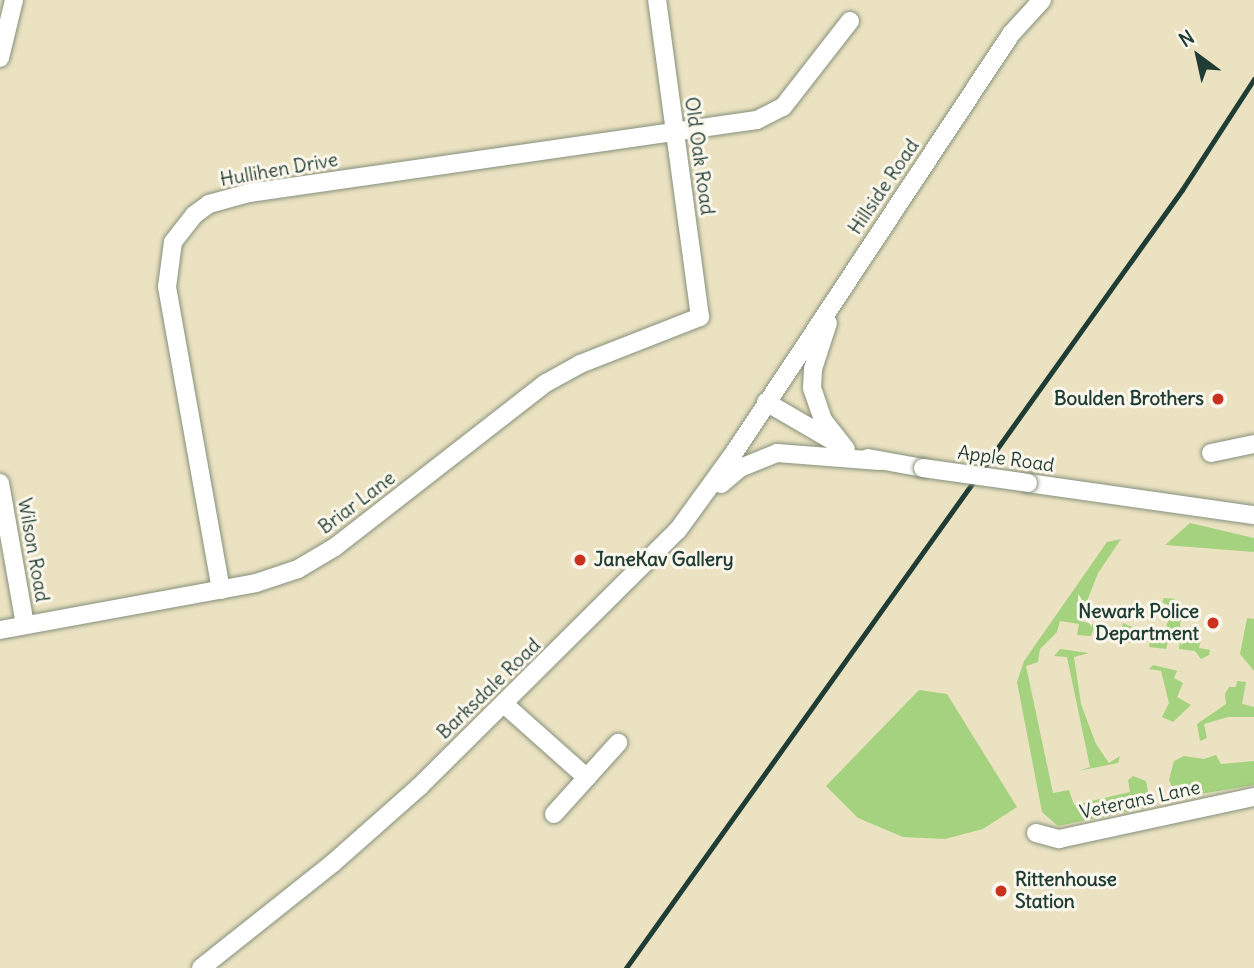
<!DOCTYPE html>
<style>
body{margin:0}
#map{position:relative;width:1254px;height:968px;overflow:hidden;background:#ebe2c2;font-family:Delius,sans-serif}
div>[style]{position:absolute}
.green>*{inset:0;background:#a4d27f}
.roads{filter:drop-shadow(0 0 2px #85907b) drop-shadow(0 0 2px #85907b)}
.minor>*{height:18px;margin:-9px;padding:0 9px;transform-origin:9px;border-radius:9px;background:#fff}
.rail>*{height:4.5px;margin:-2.25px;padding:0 2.25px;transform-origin:2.25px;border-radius:2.25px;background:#1f3d34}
.bridges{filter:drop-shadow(0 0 2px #85907b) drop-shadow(0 0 2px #85907b)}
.minor-bridge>*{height:18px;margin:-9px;padding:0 9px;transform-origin:9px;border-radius:9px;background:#fff}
.dots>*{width:19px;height:19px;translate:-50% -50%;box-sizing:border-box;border:4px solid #fbf7ec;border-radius:50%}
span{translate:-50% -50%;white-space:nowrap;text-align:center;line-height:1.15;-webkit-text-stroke:6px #fbf7ec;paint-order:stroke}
.street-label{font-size:19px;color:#1f3d34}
.poi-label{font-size:19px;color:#1f3d34;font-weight:700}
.right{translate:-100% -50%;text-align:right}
.left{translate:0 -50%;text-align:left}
.north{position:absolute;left:1163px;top:21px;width:70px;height:70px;-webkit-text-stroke:5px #fbf7ec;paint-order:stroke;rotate:327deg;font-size:19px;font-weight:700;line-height:28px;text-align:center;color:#1f3d34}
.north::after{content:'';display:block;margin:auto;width:24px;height:32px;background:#1f3d34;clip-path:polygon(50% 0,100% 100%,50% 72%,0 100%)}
</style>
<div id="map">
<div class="green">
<i style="clip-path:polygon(1190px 523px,1254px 538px,1254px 552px,1165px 545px)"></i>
<i style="clip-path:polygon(1121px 539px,1098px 573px,1085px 606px,1081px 621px,1095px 625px,1091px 636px,1077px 635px,1079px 624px,1060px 621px,1057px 632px,1040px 649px,1038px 662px,1026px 666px,1053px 793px,1069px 790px,1074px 805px,1130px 792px,1128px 780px,1133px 776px,1146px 781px,1150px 802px,1145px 808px,1058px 826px,1042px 812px,1017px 682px,1024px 661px,1107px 542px)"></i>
<i style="clip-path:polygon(1164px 598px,1175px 599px,1172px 616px,1181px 618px,1180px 627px,1191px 628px,1189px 638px,1201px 640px,1199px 648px,1210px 650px,1209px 655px,1201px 659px,1195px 651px,1179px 649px,1180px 640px,1169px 638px,1166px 649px,1149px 647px,1150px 641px,1162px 642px,1172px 607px,1162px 602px)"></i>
<i style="clip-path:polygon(1247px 618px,1254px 619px,1254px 671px,1240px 654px)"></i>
<i style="clip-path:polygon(1123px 623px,1134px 628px,1132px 643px,1108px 639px,1109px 629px,1121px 630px)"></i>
<i style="clip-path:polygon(1060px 649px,1089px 653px,1074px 657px,1081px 704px,1096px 744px,1109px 763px,1120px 756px,1118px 763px,1078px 771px,1090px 767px,1067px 657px,1054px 656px)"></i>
<i style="clip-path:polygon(1153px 665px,1187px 673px,1177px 671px,1174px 678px,1183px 683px,1177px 697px,1191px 705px,1173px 722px,1162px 717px,1169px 703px,1161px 671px,1149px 669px)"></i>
<i style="clip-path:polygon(1237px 681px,1246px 682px,1242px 704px,1254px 707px,1254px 717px,1228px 717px,1204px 724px,1207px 738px,1200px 741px,1197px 724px,1226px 704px,1225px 694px,1229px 687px,1236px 687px)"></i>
<i style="clip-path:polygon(919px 690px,947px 694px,1017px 807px,983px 829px,945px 839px,903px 837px,858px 818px,826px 786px)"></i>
<i style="clip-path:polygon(1216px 755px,1221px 764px,1254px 761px,1254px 785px,1177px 798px,1169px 780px,1174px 761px,1184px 756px,1204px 759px)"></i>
</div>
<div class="roads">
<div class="minor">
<i style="left:0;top:58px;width:60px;rotate:-76.4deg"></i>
<i style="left:828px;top:323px;width:48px;rotate:108.1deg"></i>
<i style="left:813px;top:369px;width:19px;rotate:93deg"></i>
<i style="left:812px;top:388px;width:34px;rotate:71deg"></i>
<i style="left:823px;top:420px;width:37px;rotate:52deg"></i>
<i style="left:766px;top:402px;width:86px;rotate:30.2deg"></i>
<i style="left:1211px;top:453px;width:44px;rotate:-11.8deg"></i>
<i style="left:868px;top:458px;width:56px;rotate:10.3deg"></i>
<i style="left:0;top:483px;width:144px;rotate:80deg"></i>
<i style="left:1028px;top:483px;width:228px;rotate:8.1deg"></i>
<i style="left:721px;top:484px;width:25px;rotate:-40deg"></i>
<i style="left:740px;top:468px;width:40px;rotate:-22deg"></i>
<i style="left:777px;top:453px;width:103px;rotate:4.4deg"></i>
<i style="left:221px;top:590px;width:308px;rotate:-100.1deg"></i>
<i style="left:167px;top:287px;width:45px;rotate:-82.4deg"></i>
<i style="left:173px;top:242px;width:34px;rotate:-52deg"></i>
<i style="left:194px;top:215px;width:19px;rotate:-36deg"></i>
<i style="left:209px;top:204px;width:41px;rotate:-15.4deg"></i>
<i style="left:249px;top:193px;width:513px;rotate:-8.18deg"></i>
<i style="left:757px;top:120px;width:29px;rotate:-27deg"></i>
<i style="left:783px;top:107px;width:109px;rotate:-52.1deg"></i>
<i style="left:0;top:630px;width:260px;rotate:-10.4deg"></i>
<i style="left:256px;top:583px;width:44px;rotate:-18.4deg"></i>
<i style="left:298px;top:569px;width:43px;rotate:-30.7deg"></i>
<i style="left:335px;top:547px;width:267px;rotate:-37.9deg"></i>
<i style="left:546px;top:383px;width:39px;rotate:-29deg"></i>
<i style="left:580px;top:364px;width:129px;rotate:-21.4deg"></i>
<i style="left:700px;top:317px;width:320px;rotate:-97.7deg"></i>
<i style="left:504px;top:704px;width:111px;rotate:41.7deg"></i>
<i style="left:554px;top:814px;width:96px;rotate:-48deg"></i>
<i style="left:1036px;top:833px;width:24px;rotate:15deg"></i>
<i style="left:1059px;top:839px;width:199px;rotate:-12.2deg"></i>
<i style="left:201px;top:968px;width:169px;rotate:-38.5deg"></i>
<i style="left:333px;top:863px;width:116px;rotate:-41.5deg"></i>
<i style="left:420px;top:786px;width:363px;rotate:-44.8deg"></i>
<i style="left:678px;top:530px;width:95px;rotate:-54deg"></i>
<i style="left:734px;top:453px;width:502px;rotate:-56.53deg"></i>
<i style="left:1011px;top:34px;width:46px;rotate:-47.6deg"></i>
</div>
</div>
<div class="rail">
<i style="left:626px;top:968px;width:956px;rotate:-54.45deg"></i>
<i style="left:1182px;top:190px;width:132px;rotate:-57deg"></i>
</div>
<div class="bridges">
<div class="minor-bridge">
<i style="left:923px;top:468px;width:106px;rotate:8.1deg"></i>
</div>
</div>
<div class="dots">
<i style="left:1218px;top:399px;background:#c8321e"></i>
<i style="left:580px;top:560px;background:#c8321e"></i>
<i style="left:1213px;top:623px;background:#c8321e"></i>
<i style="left:1001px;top:891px;background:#c8321e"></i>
</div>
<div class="street-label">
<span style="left:699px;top:156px;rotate:82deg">Old Oak Road</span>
<span style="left:279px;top:170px;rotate:-10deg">Hullihen Drive</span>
<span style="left:884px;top:187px;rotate:-56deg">Hillside Road</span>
<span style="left:1006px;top:459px;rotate:8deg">Apple Road</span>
<span style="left:357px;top:503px;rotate:-37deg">Briar Lane</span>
<span style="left:33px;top:550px;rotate:80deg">Wilson Road</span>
<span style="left:489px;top:689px;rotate:-44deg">Barksdale Road</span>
<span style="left:1140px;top:800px;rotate:-12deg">Veterans Lane</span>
</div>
<div class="poi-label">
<span class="right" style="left:1204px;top:399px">Boulden Brothers</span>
<span class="left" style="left:594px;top:560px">JaneKav Gallery</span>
<span class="right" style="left:1199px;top:623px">Newark Police<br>Department</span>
<span class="left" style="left:1015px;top:891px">Rittenhouse<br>Station</span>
</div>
<div class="north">N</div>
</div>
